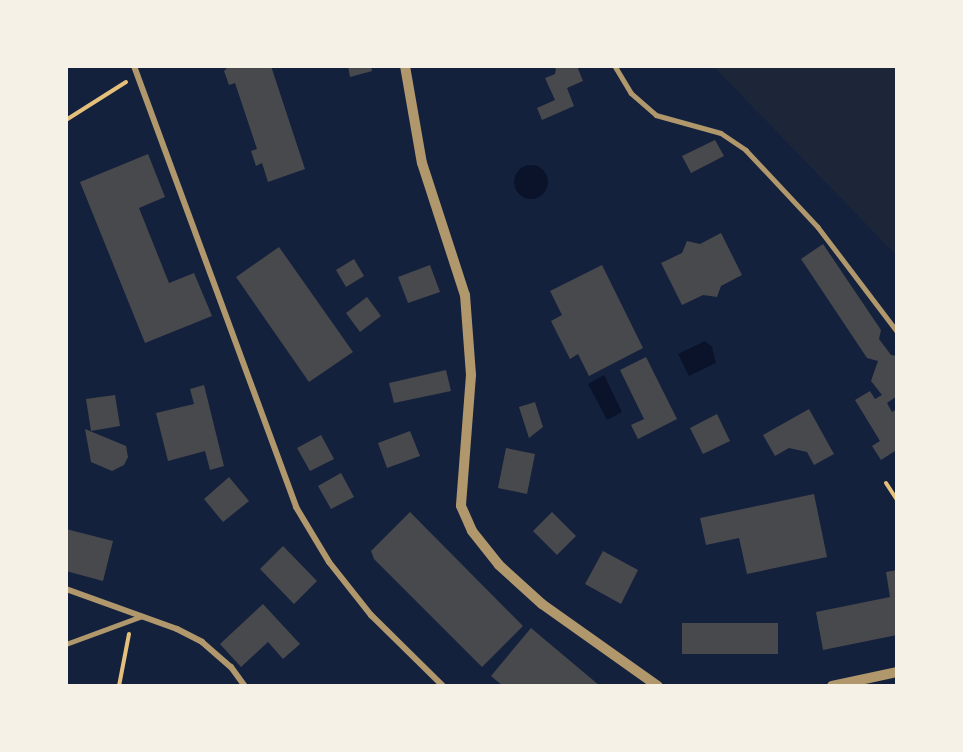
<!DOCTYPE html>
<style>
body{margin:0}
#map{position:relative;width:963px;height:752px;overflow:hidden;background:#14213d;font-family:Arial,sans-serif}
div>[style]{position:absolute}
.green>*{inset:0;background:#1d2539}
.water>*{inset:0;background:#0b132b}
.round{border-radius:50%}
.building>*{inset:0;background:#48494c}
.path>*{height:4px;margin:-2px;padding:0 2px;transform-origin:2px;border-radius:2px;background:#e5c07b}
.service>*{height:4.5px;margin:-2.25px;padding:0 2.25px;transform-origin:2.25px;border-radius:2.25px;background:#b1986c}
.minor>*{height:6px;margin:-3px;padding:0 3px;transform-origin:3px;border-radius:3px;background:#b1986c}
.tertiary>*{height:10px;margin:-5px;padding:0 5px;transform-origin:5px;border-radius:5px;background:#b1986c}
span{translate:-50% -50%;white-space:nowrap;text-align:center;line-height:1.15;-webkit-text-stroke:6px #f6f1e7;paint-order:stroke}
.frame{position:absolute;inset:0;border:68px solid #f6f1e7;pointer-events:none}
</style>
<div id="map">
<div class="green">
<i style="clip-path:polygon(713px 66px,897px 66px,897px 256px)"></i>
</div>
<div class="water">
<i class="round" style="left:514px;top:165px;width:34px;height:34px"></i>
<i style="clip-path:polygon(705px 341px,712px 347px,716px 363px,689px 376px,678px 354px)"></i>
<i style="clip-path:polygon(604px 375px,622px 412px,607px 420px,588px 384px)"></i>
</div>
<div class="building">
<i style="clip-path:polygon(229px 66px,271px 66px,305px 169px,268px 182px,262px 163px,256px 166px,251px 151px,257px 149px,235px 83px,229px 85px,224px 71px)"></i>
<i style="clip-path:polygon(348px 66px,371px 66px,372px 71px,350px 77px)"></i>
<i style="clip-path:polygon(551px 66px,577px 66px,583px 81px,567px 88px,574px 106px,542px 120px,537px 108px,555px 100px,545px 78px,555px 74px,556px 69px)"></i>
<i style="clip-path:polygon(715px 140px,724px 156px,691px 173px,682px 156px)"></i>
<i style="clip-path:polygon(148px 154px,165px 197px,139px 208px,169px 283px,194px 273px,212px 316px,145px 343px,80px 182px)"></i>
<i style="clip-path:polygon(721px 233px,742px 275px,721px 286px,717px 297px,703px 295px,682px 305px,661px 263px,682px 253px,687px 241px,700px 244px)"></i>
<i style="clip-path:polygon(823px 244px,881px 330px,879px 339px,891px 355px,897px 356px,897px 396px,887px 403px,892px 412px,897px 409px,897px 454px,895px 451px,881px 460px,872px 446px,880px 441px,855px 400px,870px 391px,875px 399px,882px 395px,871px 381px,878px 361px,867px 358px,801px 259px)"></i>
<i style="clip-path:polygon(279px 247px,353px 352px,309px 382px,236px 277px)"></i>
<i style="clip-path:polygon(354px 259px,364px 276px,346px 287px,336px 270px)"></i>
<i style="clip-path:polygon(430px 265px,440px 292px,408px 303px,398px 277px)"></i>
<i style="clip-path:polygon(602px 265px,643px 348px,589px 376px,578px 354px,570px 359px,551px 321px,562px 315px,550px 291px)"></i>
<i style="clip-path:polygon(367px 297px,381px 316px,360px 332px,346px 313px)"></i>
<i style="clip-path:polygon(646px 357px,677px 419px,638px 439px,631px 425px,644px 419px,620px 370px)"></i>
<i style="clip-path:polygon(446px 370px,451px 391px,394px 403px,389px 383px)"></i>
<i style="clip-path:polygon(204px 385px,224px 466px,210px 470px,205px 451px,168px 461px,156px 413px,194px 404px,190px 389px)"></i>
<i style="clip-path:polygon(115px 395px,120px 426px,91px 431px,86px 399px)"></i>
<i style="clip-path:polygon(535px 402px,543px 427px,529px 438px,519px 407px)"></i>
<i style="clip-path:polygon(809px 409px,834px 454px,814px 465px,807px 452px,789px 448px,775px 456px,763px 435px)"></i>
<i style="clip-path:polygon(717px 414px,730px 441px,703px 454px,690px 428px)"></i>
<i style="clip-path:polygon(85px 429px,126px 446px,128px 457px,124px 465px,112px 471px,91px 462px)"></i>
<i style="clip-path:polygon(410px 431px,420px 456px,387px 468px,378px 443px)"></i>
<i style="clip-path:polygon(321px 435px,334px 459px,310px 471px,297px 448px)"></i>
<i style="clip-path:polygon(506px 448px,535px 454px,527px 494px,498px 488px)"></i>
<i style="clip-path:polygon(341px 473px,354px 497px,331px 509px,318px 486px)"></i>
<i style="clip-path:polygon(229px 477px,249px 501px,223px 522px,204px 499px)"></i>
<i style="clip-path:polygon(814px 494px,827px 557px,747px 574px,739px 538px,706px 545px,700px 518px)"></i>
<i style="clip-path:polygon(410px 512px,523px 626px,482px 667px,374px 559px,371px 551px)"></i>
<i style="clip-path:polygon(552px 512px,576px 536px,557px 555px,533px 531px)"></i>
<i style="clip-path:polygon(66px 529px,113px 541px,103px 581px,66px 571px)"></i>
<i style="clip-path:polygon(283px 546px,317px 581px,294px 604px,260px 569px)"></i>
<i style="clip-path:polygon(603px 551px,638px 570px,621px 604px,585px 584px)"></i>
<i style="clip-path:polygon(897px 570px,897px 635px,823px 650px,816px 612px,890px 597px,886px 572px)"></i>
<i style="clip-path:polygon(263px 604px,300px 644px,283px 659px,268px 642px,241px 667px,220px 644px)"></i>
<i style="clip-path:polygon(682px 623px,778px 623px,778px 654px,682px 654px)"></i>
<i style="clip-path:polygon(531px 628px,600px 686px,503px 686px,491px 676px)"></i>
</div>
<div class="path">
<i style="left:66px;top:120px;width:71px;rotate:-32.3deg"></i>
<i style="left:886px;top:483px;width:20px;rotate:57deg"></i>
<i style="left:119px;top:686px;width:53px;rotate:-79.1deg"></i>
</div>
<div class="service">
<i style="left:615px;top:66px;width:31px;rotate:59deg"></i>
<i style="left:631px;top:93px;width:33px;rotate:41deg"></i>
<i style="left:656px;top:115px;width:67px;rotate:15.5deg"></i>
<i style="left:721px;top:133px;width:30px;rotate:34deg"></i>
<i style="left:746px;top:150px;width:105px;rotate:46.9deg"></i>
<i style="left:818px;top:227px;width:131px;rotate:52.8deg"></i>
<i style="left:66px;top:644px;width:81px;rotate:-20.2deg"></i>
</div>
<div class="minor">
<i style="left:134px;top:66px;width:470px;rotate:69.8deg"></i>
<i style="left:296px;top:507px;width:64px;rotate:59deg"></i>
<i style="left:329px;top:562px;width:68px;rotate:51.6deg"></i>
<i style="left:371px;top:615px;width:101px;rotate:44.6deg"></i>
<i style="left:66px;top:589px;width:118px;rotate:19.8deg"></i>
<i style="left:177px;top:629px;width:28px;rotate:27deg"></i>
<i style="left:202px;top:642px;width:38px;rotate:41deg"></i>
<i style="left:231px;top:667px;width:24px;rotate:54deg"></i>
</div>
<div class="tertiary">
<i style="left:405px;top:66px;width:98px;rotate:80.1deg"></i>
<i style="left:422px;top:163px;width:139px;rotate:72deg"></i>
<i style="left:465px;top:295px;width:80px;rotate:85.7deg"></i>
<i style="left:471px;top:375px;width:131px;rotate:94.4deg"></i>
<i style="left:461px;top:506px;width:27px;rotate:66deg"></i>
<i style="left:472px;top:531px;width:43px;rotate:51.5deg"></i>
<i style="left:499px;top:565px;width:58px;rotate:42.2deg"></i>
<i style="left:542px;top:604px;width:142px;rotate:35.3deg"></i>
<i style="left:832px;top:686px;width:66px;rotate:-12.2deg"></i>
</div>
<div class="frame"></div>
</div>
